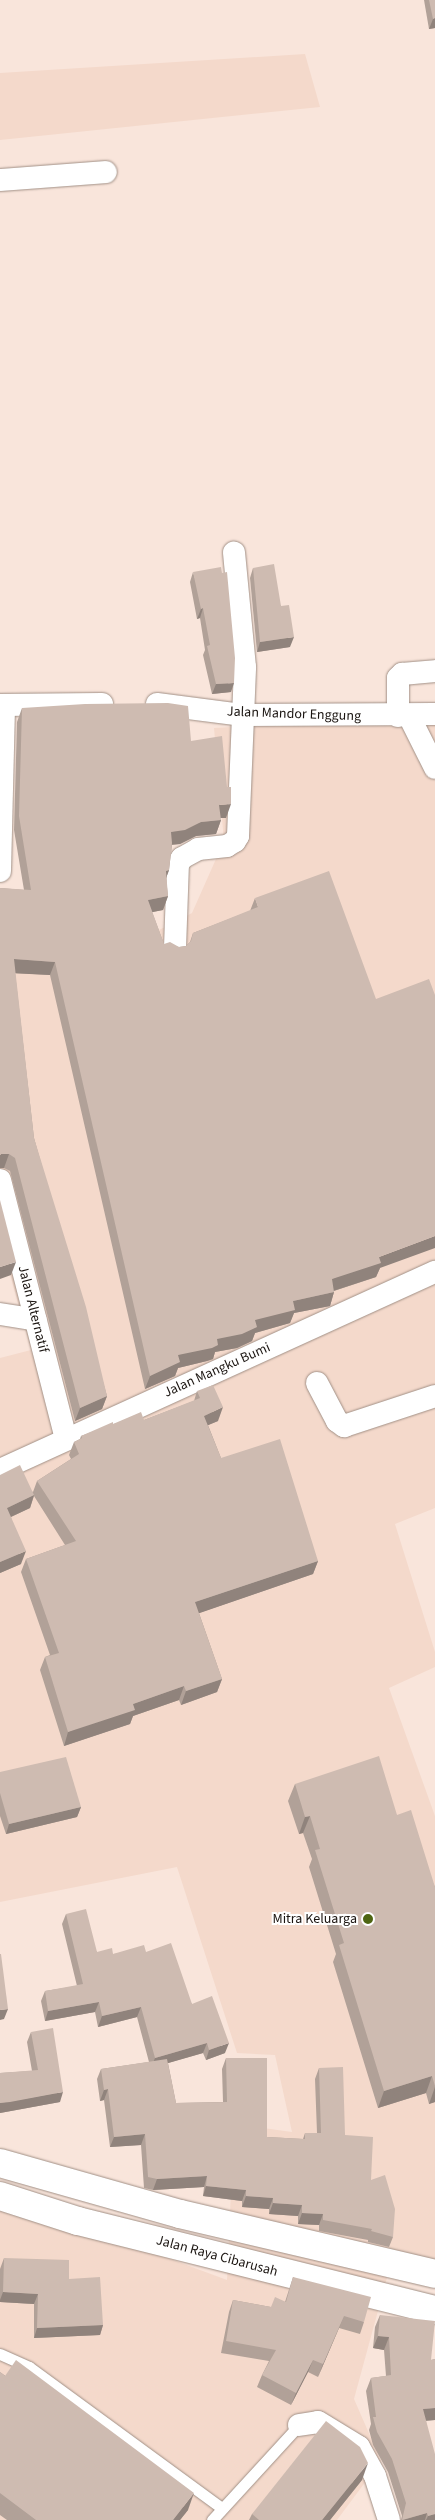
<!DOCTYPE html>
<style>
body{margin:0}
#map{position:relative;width:435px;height:2520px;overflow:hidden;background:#f9e5db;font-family:"Source Sans 3",sans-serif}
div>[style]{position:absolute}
.built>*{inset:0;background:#f4d9cb}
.roads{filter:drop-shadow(0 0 1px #a19086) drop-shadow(0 0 1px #a19086)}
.lane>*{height:11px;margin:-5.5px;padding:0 5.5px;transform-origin:5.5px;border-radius:5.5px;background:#fff}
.street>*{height:22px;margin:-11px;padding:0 11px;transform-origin:11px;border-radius:11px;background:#fff}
.primary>*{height:28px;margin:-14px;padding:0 14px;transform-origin:14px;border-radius:14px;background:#fff}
.wall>*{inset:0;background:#b1a198}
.shaded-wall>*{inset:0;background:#90837c}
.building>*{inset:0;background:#cebbb1}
.dots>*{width:14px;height:14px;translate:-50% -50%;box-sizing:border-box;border:2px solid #fff;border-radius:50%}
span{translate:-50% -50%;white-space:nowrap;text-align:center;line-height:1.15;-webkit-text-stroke:4px #fff;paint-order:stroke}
.street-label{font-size:14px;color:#1a1410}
.poi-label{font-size:14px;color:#1a1410}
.right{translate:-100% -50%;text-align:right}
</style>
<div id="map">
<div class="built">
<i style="clip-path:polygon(305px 54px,320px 107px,0 140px,0 73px)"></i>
<i style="clip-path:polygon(435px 716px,435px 1508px,395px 1524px,435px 1652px,435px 1667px,389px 1688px,435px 1816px,435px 2270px,391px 2263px,354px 2399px,381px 2461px,337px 2520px,0 2520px,0 2196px,227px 2280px,234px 2124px,292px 2132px,275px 2055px,237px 2053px,177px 1867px,0 1902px,0 1358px,31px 1350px,0 1238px,0 965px,91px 965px,192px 913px,224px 841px,214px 728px)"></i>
</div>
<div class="roads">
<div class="lane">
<i style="left:0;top:2354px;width:32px;rotate:24deg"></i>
<i style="left:29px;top:2367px;width:239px;rotate:36.2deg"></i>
<i style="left:212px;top:2520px;width:129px;rotate:-47.5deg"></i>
</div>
<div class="street">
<i style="left:0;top:180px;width:106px;rotate:-4.3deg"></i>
<i style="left:157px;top:704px;width:87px;rotate:7.3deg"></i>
<i style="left:243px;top:715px;width:192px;rotate:-0.3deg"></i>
<i style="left:0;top:705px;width:102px;rotate:-0.6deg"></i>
<i style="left:398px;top:716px;width:38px;rotate:-90deg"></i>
<i style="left:398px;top:678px;width:6px;rotate:-45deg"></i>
<i style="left:402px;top:674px;width:33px;rotate:-5deg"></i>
<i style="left:409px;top:716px;width:58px;rotate:63.4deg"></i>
<i style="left:0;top:871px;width:165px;rotate:-88.6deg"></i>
<i style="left:175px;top:948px;width:84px;rotate:-88deg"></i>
<i style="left:178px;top:864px;width:7px;rotate:-56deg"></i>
<i style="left:182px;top:858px;width:18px;rotate:-29deg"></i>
<i style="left:198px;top:849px;width:29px;rotate:-6deg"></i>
<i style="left:227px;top:846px;width:9px;rotate:-32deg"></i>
<i style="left:235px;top:841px;width:6px;rotate:-59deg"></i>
<i style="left:238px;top:836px;width:169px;rotate:-87.6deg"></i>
<i style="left:245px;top:667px;width:115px;rotate:-95.5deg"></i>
<i style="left:0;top:1180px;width:266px;rotate:75.7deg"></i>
<i style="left:0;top:1314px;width:36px;rotate:9deg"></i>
<i style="left:317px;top:1383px;width:43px;rotate:62.2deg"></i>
<i style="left:337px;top:1421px;width:9px;rotate:36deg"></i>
<i style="left:344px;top:1426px;width:96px;rotate:-18.2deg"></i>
<i style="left:0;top:1470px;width:478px;rotate:-24.5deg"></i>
<i style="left:299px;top:2425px;width:19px;rotate:-9deg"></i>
<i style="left:318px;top:2422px;width:48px;rotate:31.4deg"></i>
<i style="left:359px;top:2447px;width:33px;rotate:61deg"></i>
<i style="left:375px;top:2476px;width:46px;rotate:72.3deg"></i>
</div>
<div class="primary">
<i style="left:0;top:2163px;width:187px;rotate:15.8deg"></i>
<i style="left:180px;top:2214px;width:262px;rotate:13.2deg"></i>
<i style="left:0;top:2196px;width:82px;rotate:17.8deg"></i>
<i style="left:78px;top:2221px;width:368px;rotate:14deg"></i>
</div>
</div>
<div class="wall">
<i style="clip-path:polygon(424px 0,435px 0,435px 28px,429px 29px)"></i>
<i style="clip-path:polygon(253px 568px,281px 606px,290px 647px,257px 652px,250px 578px)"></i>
<i style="clip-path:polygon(193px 572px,231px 692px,212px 694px,203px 655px,205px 650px,200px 618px,197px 619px,190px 582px)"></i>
<i style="clip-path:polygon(22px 708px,191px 741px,226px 818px,220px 818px,221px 820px,216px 834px,196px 836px,180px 844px,172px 845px,169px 870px,166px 878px,168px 896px,163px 910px,152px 912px,164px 944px,179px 947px,186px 946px,190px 942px,193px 933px,250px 911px,255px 898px,380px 1268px,376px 1277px,334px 1291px,334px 1292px,330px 1306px,294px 1313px,290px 1323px,255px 1333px,252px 1341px,237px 1348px,215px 1352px,213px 1359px,207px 1361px,178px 1368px,175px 1376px,145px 1389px,50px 975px,15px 973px,34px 1138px,107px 1396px,102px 1409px,75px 1421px,10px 1171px,4px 1168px,0 888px,24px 890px,14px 830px,17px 722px)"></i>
<i style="clip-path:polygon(197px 1391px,218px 1421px,208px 1425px,221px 1458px,318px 1561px,313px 1574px,199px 1613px,222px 1679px,217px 1692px,181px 1705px,179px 1700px,133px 1716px,130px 1724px,64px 1746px,40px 1670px,45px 1657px,50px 1655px,21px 1572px,26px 1559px,65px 1545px,34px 1496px,30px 1508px,11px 1517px,21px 1564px,0 1573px,0 1475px,33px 1492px,37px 1481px,71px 1459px,69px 1455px,74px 1442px,80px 1439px,81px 1436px,113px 1424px,144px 1420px,194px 1401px)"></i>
<i style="clip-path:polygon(0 1772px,81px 1807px,77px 1817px,6px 1834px,0 1816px)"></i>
<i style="clip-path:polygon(295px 1784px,397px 1815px,435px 1887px,435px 2102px,429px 2104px,426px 2093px,378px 2108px,333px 1962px,336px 1954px,309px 1867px,312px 1859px,303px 1833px,299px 1834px,288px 1801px)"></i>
<i style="clip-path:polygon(66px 1914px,97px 1952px,113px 1954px,146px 1952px,192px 2004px,225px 2053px,206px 2060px,203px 2053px,168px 2063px,176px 2103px,223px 2102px,222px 2069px,226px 2058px,267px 2137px,303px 2139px,305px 2133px,317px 2133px,315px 2079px,319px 2068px,345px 2135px,371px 2180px,393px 2237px,389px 2247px,368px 2242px,368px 2240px,319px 2231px,319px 2225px,298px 2224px,298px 2216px,269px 2214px,269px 2209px,242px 2207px,242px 2201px,203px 2196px,204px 2187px,153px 2190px,144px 2188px,141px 2145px,110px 2147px,104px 2100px,100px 2101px,97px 2079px,101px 2069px,149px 2062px,137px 2017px,98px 2027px,95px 2012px,45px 2021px,41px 2001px,45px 1991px,77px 1986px,62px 1924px)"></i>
<i style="clip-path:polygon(31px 2032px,60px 2102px,0 2113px,0 2073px,32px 2071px,27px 2042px)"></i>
<i style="clip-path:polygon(4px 2258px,69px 2279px,103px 2325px,100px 2335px,34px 2338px,34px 2304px,0 2302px,0 2269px)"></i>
<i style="clip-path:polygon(293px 2277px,364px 2322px,360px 2334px,339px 2328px,318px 2377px,308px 2372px,291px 2405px,257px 2387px,262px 2375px,269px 2361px,221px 2353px,229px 2312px,233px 2300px,271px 2307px,285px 2302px)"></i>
<i style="clip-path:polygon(380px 2315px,431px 2360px,435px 2359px,435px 2420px,426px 2421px,435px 2520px,401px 2520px,402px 2516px,388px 2472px,373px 2445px,369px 2430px,371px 2424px,366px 2391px,371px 2378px,386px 2376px,384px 2350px,373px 2348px,375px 2327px)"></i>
<i style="clip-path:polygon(0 2372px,188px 2510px,180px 2520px,7px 2520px,0 2515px)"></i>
<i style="clip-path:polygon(362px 2480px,330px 2520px,249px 2520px,252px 2514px)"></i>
</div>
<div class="shaded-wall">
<i style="clip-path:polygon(435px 18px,435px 28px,429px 29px,433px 19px)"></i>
<i style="clip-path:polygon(203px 608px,200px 618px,197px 619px,201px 609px)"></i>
<i style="clip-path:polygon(294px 637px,290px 647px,257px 652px,260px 642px)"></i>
<i style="clip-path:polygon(234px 683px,231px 692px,212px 694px,216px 684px)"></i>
<i style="clip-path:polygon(231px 804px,226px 818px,214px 818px,219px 805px)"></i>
<i style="clip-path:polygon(221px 820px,216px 834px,196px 836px,180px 844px,166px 845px,171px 832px,201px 822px)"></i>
<i style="clip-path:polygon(169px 870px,164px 884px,166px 871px)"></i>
<i style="clip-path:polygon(168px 896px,163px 910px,143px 914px,148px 900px)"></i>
<i style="clip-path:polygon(14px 959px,55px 962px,50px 975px,9px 973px)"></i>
<i style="clip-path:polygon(1px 1154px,9px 1154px,4px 1168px,0 1168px,0 1155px)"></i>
<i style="clip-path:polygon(435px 1236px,435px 1248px,380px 1268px,376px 1277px,327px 1293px,332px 1279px,379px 1257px)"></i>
<i style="clip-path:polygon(16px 1262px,11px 1275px,0 1279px,0 1267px)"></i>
<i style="clip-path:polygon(334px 1292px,330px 1306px,294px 1313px,290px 1323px,255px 1333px,252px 1341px,237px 1348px,215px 1352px,213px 1359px,207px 1361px,178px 1368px,175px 1376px,145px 1389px,150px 1376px,178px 1355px,217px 1339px,293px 1301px)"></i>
<i style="clip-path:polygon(107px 1396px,102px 1409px,75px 1421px,80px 1408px)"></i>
<i style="clip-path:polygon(223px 1407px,218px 1421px,199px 1429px,204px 1416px)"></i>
<i style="clip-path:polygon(34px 1495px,30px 1508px,2px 1521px,7px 1508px)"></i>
<i style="clip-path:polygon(26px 1551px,21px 1564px,0 1573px,0 1562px)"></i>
<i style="clip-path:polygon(318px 1561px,313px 1574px,191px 1616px,195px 1602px)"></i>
<i style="clip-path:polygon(222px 1679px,217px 1692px,181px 1705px,186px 1691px)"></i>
<i style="clip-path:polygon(184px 1686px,179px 1700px,133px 1716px,130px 1724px,64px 1746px,68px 1732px,133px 1704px)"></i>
<i style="clip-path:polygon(81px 1807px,77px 1817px,6px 1834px,9px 1824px)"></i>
<i style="clip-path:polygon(310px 1816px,303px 1833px,299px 1834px,305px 1817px)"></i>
<i style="clip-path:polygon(99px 2002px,95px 2012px,45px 2021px,48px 2011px)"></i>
<i style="clip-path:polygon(141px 2007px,137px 2017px,98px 2027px,102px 2016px)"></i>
<i style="clip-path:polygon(8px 2009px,4px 2019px,0 2020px,0 2010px)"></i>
<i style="clip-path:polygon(207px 2043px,203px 2053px,151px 2068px,155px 2058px)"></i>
<i style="clip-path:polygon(229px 2043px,225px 2053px,206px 2060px,209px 2050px)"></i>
<i style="clip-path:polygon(432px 2076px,426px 2093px,378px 2108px,384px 2091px)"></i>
<i style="clip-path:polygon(435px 2087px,435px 2102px,429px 2104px)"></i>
<i style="clip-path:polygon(108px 2089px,104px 2100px,100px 2101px,104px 2090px)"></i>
<i style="clip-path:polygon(63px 2092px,60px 2102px,0 2113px,0 2103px)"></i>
<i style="clip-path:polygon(145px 2134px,141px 2145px,110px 2147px,114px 2137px)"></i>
<i style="clip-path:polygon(207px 2176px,204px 2187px,153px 2190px,157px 2179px)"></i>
<i style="clip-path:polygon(206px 2186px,246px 2190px,242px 2201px,203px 2196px)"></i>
<i style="clip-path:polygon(246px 2196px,273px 2198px,269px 2209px,242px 2207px)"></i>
<i style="clip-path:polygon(273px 2203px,302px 2205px,298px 2216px,269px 2214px)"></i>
<i style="clip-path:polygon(302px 2213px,323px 2214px,319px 2225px,298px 2224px)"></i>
<i style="clip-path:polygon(3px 2292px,38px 2294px,34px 2304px,0 2302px,0 2300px)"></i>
<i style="clip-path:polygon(344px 2316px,339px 2328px,318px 2377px,323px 2364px)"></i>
<i style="clip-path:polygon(103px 2325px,100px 2335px,34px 2338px,37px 2328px)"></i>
<i style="clip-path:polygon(378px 2336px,389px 2337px,384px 2350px,373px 2348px)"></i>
<i style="clip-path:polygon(313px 2360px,308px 2372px,291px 2405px,296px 2393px)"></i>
<i style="clip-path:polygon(435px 2408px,435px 2420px,418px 2421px,423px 2409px)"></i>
<i style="clip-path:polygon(368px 2463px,362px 2480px,330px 2520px,322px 2520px)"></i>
<i style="clip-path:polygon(194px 2493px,188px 2510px,180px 2520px,173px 2520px)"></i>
<i style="clip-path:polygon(427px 2513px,425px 2520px,403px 2520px)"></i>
<i style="clip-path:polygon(435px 2514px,435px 2520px,426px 2520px,428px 2516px)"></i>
</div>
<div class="building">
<i style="clip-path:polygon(429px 0,435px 0,435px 18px,433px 19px)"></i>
<i style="clip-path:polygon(274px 564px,281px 606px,289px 605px,294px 637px,260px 642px,253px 568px)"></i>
<i style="clip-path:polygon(221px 567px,222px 573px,227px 572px,235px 658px,234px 683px,216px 684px,207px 646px,210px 645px,203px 608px,201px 609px,193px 572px)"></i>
<i style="clip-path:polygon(168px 703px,188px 706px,191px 741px,222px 736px,227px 787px,231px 787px,231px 804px,219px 805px,221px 820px,201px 822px,185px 830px,171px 832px,172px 843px,169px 870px,166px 871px,168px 896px,148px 900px,164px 944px,170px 942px,179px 947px,186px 946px,191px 941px,193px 933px,258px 907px,255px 898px,329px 871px,376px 999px,429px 979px,435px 995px,435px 1236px,379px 1257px,381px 1263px,332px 1279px,334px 1292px,293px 1301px,295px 1310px,255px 1320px,257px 1327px,242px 1334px,217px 1339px,218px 1345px,212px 1348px,178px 1355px,180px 1362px,150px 1376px,55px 962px,14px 959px,34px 1138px,86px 1307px,107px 1396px,80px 1408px,15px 1158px,9px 1154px,1px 1154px,0 1155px,0 888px,31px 890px,19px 816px,22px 708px,85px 704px)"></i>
<i style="clip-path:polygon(0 1200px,16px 1262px,0 1267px)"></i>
<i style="clip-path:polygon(213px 1385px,223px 1407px,204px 1416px,221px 1458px,280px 1439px,318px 1561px,195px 1602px,222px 1679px,186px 1691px,184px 1686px,133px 1704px,135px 1710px,68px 1732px,45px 1657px,59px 1653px,26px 1559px,76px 1541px,37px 1481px,79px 1454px,74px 1442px,82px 1438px,81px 1436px,113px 1422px,113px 1424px,141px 1412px,144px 1420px,200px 1398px,197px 1391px)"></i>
<i style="clip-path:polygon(20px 1465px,34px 1495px,7px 1508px,26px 1551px,0 1562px,0 1475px)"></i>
<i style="clip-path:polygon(379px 1756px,397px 1815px,411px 1810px,435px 1887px,435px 2086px,432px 2076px,384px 2091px,339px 1945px,344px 1943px,315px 1850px,320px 1849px,310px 1816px,305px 1817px,295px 1784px)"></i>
<i style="clip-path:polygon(66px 1757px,81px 1807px,9px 1824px,0 1793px,0 1772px)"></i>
<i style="clip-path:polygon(86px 1909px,97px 1952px,112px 1948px,113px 1954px,144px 1945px,146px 1952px,171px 1943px,192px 2004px,212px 1996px,229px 2043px,209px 2050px,207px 2043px,155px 2058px,141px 2007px,102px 2016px,99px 2002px,48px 2011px,45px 1991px,83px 1984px,66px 1914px)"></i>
<i style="clip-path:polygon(0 1954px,1px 1954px,8px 2009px,0 2010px)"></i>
<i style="clip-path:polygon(53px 2028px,63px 2092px,10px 2102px,0 2103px,0 2073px,38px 2070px,31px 2032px)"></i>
<i style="clip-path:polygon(226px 2058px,267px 2058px,267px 2137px,305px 2139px,305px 2133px,321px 2133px,319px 2068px,343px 2067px,345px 2135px,373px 2137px,371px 2180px,385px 2175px,395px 2209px,393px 2237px,371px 2231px,372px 2229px,323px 2220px,323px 2214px,302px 2213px,302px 2205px,273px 2203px,273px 2198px,246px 2196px,246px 2190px,206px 2186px,207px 2176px,157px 2179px,148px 2177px,145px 2134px,114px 2137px,108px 2089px,104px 2090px,101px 2069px,167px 2059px,176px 2103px,227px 2102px)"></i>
<i style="clip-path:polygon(4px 2258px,69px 2260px,69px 2279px,100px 2277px,103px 2325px,37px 2328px,38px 2294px,3px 2292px)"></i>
<i style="clip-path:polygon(293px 2277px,371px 2297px,364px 2322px,344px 2316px,323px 2364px,313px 2360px,296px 2393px,262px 2375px,276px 2350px,226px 2341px,233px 2300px,271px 2307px,275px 2297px,286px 2302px)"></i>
<i style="clip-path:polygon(380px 2315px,435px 2321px,431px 2360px,435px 2359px,435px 2408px,423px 2409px,435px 2454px,435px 2514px,428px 2516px,427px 2513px,402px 2520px,406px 2503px,392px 2459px,377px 2432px,373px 2417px,376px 2417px,371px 2378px,391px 2375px,389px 2337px,378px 2336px)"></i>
<i style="clip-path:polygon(16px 2360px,194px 2493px,173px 2520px,36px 2520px,0 2493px,0 2372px,5px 2376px)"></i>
<i style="clip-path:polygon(326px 2421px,360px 2447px,368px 2463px,322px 2520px,259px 2520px,252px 2514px)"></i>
</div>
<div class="dots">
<i style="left:368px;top:1919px;background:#4e6512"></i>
</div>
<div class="street-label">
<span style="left:294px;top:714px;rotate:2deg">Jalan Mandor Enggung</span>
<span style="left:33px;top:1309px;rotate:76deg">Jalan Alternatif</span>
<span style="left:217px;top:1370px;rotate:-24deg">Jalan Mangku Bumi</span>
<span style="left:217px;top:2256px;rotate:15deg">Jalan Raya Cibarusah</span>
</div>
<div class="poi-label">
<span class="right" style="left:357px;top:1919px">Mitra Keluarga</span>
</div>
</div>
